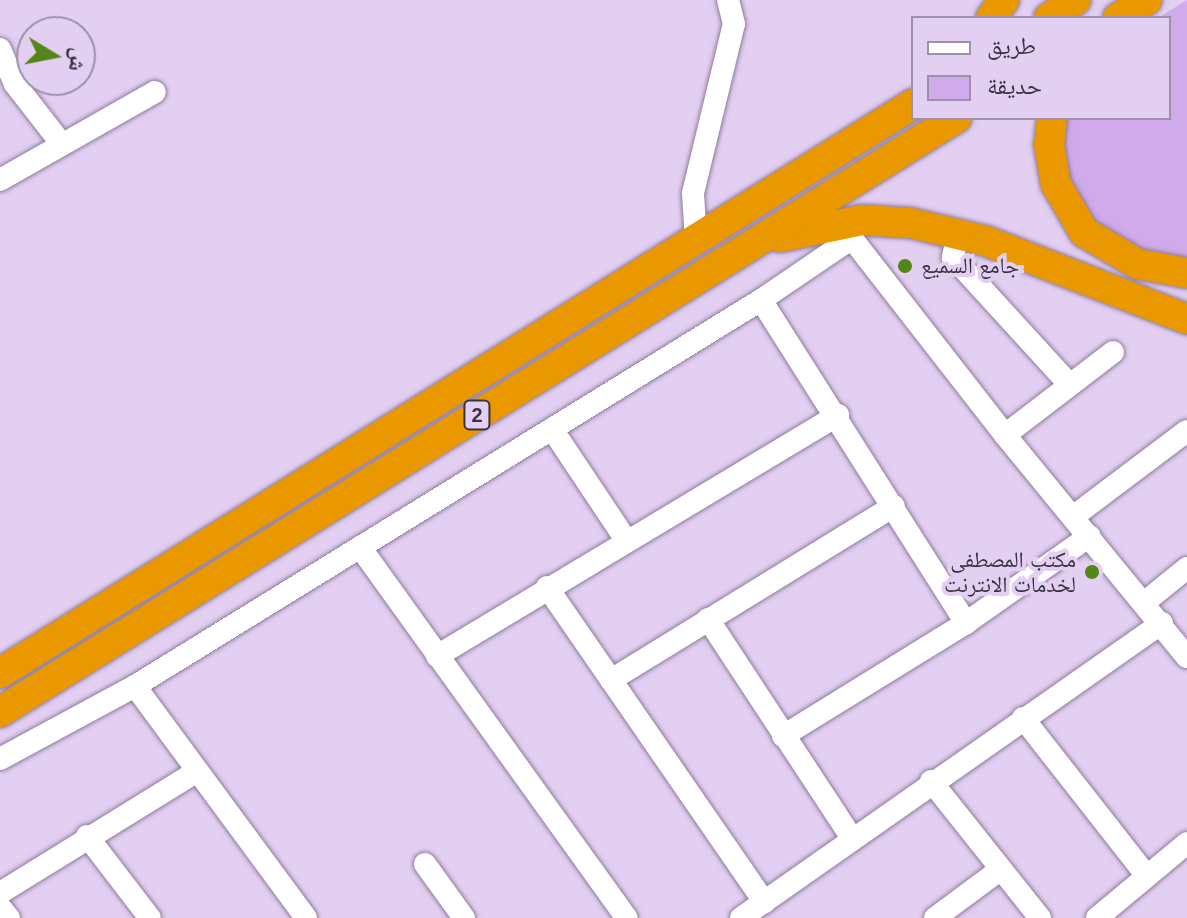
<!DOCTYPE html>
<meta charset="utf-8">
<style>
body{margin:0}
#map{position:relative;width:1187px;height:918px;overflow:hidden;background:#e3cff2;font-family:Helvetica,"Noto Naskh Arabic",sans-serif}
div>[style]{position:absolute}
.green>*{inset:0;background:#d0aaea}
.roads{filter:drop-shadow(0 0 2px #8f7c9c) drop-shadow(0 0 2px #8f7c9c)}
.minor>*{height:22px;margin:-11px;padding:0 11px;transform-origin:11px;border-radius:11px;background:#fff}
.highway>*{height:30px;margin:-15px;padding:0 15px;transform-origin:15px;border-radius:15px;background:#e99800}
.dots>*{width:22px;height:22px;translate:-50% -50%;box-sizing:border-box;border:4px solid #e3cff2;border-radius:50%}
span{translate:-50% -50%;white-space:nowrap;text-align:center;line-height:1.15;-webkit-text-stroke:8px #e3cff2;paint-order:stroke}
.shield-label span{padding:2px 6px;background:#e3cff2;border:2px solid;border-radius:6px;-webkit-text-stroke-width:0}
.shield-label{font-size:20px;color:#39313f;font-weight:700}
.poi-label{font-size:22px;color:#39313f}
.left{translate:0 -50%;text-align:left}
.right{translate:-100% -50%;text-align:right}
.legend{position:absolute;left:911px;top:16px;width:260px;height:104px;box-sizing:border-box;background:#e3cff2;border:2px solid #9f90aa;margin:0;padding:10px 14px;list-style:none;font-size:24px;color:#39313f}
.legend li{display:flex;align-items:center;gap:16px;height:40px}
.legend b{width:40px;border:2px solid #9f90aa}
.north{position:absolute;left:16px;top:16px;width:80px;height:80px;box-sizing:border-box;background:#e3cff2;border:2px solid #9f90aa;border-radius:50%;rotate:100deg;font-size:22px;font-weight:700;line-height:32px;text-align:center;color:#39313f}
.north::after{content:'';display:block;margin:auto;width:28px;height:36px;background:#548517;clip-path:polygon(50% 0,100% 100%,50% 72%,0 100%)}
</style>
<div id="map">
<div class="green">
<i style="clip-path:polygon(1187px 0,1187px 259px,1156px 256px,1093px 223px,1063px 170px,1062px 118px,1169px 118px,1169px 18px,1158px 18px)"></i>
</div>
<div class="roads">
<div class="minor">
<i style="left:0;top:49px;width:38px;rotate:67deg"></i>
<i style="left:15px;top:84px;width:75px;rotate:52.1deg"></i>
<i style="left:0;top:180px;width:178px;rotate:-29.6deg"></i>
<i style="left:958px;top:233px;width:25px;rotate:102deg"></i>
<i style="left:953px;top:257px;width:173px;rotate:47.6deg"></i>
<i style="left:850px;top:236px;width:252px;rotate:52.1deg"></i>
<i style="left:1005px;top:435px;width:287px;rotate:50.7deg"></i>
<i style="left:696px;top:241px;width:48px;rotate:-93.6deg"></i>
<i style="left:693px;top:193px;width:174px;rotate:-76.4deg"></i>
<i style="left:734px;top:24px;width:25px;rotate:-104deg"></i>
<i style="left:761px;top:300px;width:383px;rotate:57.6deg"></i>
<i style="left:552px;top:429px;width:133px;rotate:56.3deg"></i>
<i style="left:1005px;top:435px;width:136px;rotate:-37.5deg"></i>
<i style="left:1074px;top:516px;width:141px;rotate:-37deg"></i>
<i style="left:360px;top:547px;width:457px;rotate:54.3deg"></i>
<i style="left:547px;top:587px;width:383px;rotate:55.4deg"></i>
<i style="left:1145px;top:602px;width:54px;rotate:-39deg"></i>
<i style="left:708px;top:619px;width:262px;rotate:56.7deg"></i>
<i style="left:437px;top:656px;width:468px;rotate:-31deg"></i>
<i style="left:611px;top:680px;width:332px;rotate:-31.6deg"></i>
<i style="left:135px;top:686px;width:288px;rotate:53.6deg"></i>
<i style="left:1023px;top:718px;width:201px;rotate:51.9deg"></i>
<i style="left:783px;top:736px;width:215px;rotate:-31.7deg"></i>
<i style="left:966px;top:623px;width:151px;rotate:-35.1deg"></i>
<i style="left:0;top:759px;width:153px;rotate:-28.4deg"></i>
<i style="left:135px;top:686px;width:735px;rotate:-31.66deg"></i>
<i style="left:761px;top:300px;width:98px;rotate:-34.2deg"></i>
<i style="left:842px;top:245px;width:12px;rotate:-48deg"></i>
<i style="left:850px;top:236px;width:14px;rotate:-86deg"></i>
<i style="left:931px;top:781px;width:175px;rotate:51.5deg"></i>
<i style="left:87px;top:836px;width:103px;rotate:52.5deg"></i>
<i style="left:425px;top:864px;width:67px;rotate:54.2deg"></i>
<i style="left:0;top:893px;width:230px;rotate:-31.7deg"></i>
<i style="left:0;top:907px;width:14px;rotate:51deg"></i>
<i style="left:741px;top:918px;width:514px;rotate:-35.02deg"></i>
<i style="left:935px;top:918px;width:82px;rotate:-36.6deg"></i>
<i style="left:1097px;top:918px;width:117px;rotate:-39.8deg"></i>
</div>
<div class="highway">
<i style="left:991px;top:18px;width:22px;rotate:-54deg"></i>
<i style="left:1049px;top:18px;width:32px;rotate:-34deg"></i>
<i style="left:1118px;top:18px;width:34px;rotate:-32deg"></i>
<i style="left:1052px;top:118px;width:27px;rotate:96deg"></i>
<i style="left:1049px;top:145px;width:40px;rotate:80deg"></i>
<i style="left:1056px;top:184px;width:56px;rotate:59.7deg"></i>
<i style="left:1084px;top:232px;width:63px;rotate:30.7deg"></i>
<i style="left:1138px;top:264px;width:50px;rotate:10.4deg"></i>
<i style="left:780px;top:237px;width:84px;rotate:-11.7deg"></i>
<i style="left:862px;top:220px;width:49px;rotate:3.5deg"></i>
<i style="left:911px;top:223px;width:77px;rotate:13.5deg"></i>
<i style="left:986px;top:241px;width:216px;rotate:21.2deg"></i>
<i style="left:0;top:673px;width:1076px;rotate:-31.93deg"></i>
<i style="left:0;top:712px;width:1126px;rotate:-31.85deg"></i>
</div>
</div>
<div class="dots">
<i style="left:905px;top:266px;background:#548517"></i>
<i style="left:1092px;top:572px;background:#548517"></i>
</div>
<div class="shield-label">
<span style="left:477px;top:415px">2</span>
</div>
<div class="poi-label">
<span class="left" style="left:921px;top:266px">جامع السميع</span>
<span class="right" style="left:1076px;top:572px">مكتب المصطفى<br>لخدمات الانترنت</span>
</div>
<ul class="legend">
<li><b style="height:10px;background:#fff"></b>طريق</li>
<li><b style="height:22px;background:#d0aaea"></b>حديقة</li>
</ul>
<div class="north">ش</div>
</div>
